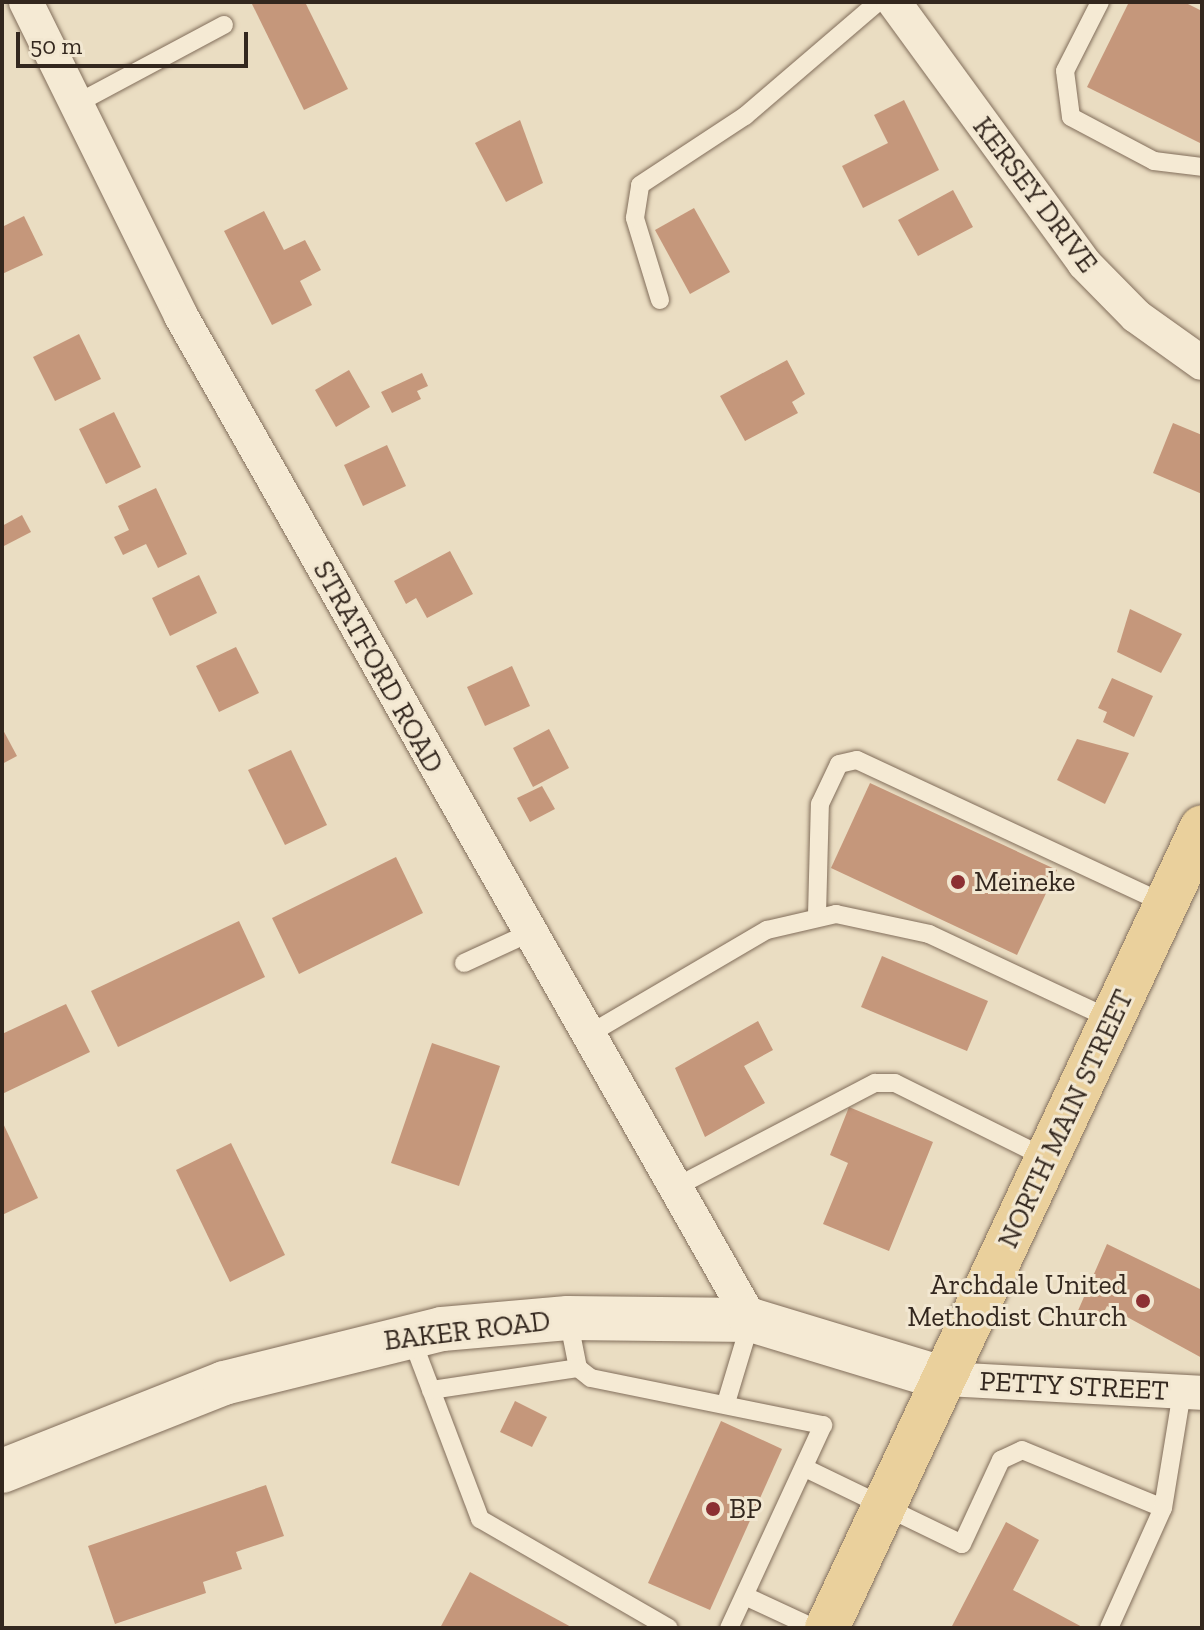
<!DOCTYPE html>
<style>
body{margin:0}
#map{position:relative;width:1204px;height:1630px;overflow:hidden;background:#eaddc2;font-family:"Zilla Slab",serif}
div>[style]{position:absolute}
.building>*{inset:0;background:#c5977b}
.roads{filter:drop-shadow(0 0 2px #826e5b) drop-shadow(0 0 2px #826e5b)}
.lane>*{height:18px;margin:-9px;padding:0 9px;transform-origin:9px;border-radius:9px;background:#f5ead4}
.street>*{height:34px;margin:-17px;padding:0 17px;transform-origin:17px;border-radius:17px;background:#f5ead4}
.secondary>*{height:44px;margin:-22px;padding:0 22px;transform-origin:22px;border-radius:22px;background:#f5ead4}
.primary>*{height:44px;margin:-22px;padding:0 22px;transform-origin:22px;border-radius:22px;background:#ead09c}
.dots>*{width:22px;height:22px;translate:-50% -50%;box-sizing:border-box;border:4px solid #f2e7d1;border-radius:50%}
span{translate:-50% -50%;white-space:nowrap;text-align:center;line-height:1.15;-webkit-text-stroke:6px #f2e7d1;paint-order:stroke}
.street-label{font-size:28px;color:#33271e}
.poi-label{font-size:28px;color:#33271e}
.left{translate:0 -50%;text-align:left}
.right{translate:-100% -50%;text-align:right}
.frame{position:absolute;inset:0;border:4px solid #33271e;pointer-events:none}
.scale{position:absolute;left:16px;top:32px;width:232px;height:36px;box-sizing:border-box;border:4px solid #33271e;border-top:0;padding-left:10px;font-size:24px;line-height:28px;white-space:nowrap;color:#33271e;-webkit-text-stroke:6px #f2e7d1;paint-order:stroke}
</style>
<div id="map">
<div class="building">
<i style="clip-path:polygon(251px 2px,305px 2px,348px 89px,304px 110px)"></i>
<i style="clip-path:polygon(1129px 2px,1184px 2px,1202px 11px,1202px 144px,1087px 87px)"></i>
<i style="clip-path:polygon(904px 100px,939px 170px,863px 208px,842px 166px,888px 143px,874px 115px)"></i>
<i style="clip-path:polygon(520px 120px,543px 183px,506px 202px,475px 143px)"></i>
<i style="clip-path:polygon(953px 190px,973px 227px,918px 256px,898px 220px)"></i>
<i style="clip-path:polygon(694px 208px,730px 272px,690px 294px,655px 230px)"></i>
<i style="clip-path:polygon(264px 211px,284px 250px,305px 240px,321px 270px,300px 281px,312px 305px,272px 325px,224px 231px)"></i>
<i style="clip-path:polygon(24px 216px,43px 255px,2px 274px,2px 227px)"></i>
<i style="clip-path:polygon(79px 334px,101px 379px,55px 401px,33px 357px)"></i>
<i style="clip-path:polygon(787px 360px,805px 394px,792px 402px,798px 413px,745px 441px,720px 396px)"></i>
<i style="clip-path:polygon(349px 370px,370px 407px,336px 427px,315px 390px)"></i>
<i style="clip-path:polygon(422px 373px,428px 386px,417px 391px,421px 399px,392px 413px,381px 392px)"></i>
<i style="clip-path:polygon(114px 412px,141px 467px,106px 484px,79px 429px)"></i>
<i style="clip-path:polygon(1173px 423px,1202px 435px,1202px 494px,1153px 473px)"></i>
<i style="clip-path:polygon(387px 445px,406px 486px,363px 506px,344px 465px)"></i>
<i style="clip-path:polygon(156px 488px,187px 554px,158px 568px,146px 544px,123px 555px,114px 537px,129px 530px,118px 506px)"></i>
<i style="clip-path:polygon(22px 515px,31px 532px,2px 547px,2px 526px)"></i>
<i style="clip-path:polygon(450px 551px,473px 594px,427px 618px,416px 598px,406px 604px,394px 581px)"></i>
<i style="clip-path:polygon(199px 575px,217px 613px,170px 636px,152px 598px)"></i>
<i style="clip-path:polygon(1130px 609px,1182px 634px,1161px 673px,1117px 652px)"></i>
<i style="clip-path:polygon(236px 647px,259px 693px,219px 712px,196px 666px)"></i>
<i style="clip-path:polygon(512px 666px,530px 706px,485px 726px,467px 687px)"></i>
<i style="clip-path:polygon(1112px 678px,1153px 696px,1134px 737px,1103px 722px,1107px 712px,1098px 708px)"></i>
<i style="clip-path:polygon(2px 728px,17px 756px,2px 764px)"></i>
<i style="clip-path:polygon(549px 729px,569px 768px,533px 787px,513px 748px)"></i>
<i style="clip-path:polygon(1077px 739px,1129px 753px,1105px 804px,1057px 780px)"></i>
<i style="clip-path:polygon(291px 750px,327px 825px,285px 845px,248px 770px)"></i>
<i style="clip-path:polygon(870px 783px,1057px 870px,1017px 955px,831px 868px)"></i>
<i style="clip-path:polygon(542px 786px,555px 809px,530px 822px,517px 798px)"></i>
<i style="clip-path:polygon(396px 857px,423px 913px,299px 974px,272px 918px)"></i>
<i style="clip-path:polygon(239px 921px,265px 977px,118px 1047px,91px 991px)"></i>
<i style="clip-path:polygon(882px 956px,988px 1001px,967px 1051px,861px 1007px)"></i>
<i style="clip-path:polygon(66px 1004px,90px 1052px,2px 1094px,2px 1034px)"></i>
<i style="clip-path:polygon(758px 1021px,773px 1050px,744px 1066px,765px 1103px,705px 1137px,675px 1068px)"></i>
<i style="clip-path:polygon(432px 1043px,500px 1066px,459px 1186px,391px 1163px)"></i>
<i style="clip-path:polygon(849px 1107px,933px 1142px,889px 1251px,823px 1224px,848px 1163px,830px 1155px)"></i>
<i style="clip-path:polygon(2px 1121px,38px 1198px,2px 1215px)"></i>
<i style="clip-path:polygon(231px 1143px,285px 1255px,230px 1282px,176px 1170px)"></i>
<i style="clip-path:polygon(1107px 1244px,1202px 1290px,1202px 1358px,1107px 1306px,1099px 1322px,1077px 1313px)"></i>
<i style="clip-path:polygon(515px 1401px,547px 1417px,532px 1447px,500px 1432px)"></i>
<i style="clip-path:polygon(721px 1421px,782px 1449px,710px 1610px,648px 1583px)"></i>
<i style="clip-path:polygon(266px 1485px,284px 1536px,236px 1552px,242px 1569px,203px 1582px,206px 1593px,115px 1624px,88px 1546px)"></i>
<i style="clip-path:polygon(1006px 1522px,1039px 1540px,1013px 1590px,1084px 1628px,951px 1628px)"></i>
<i style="clip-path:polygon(470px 1572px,573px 1628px,440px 1628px)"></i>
</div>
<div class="roads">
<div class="lane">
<i style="left:1100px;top:2px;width:77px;rotate:116.9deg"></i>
<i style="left:1065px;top:71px;width:46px;rotate:82.6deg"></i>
<i style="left:1071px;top:117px;width:94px;rotate:27.9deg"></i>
<i style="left:1154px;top:161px;width:48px;rotate:7.1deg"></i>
<i style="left:74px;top:105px;width:170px;rotate:-28.1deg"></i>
<i style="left:660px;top:300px;width:86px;rotate:-107deg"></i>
<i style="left:635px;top:218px;width:33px;rotate:-81deg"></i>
<i style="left:640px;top:185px;width:126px;rotate:-33.3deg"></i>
<i style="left:745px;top:116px;width:175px;rotate:-40.6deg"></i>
<i style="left:817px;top:915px;width:111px;rotate:-88.5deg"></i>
<i style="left:820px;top:804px;width:44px;rotate:-64.6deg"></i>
<i style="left:839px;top:764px;width:18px;rotate:-13deg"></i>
<i style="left:857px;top:760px;width:341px;rotate:25deg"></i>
<i style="left:464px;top:963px;width:69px;rotate:-24.7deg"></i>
<i style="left:586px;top:1036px;width:210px;rotate:-30.4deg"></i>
<i style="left:767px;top:930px;width:71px;rotate:-13.1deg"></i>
<i style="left:836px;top:914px;width:95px;rotate:12.1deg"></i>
<i style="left:929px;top:934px;width:203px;rotate:25.1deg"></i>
<i style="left:674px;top:1188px;width:227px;rotate:-27.6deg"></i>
<i style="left:875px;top:1083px;width:20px"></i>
<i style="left:895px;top:1083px;width:171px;rotate:26.4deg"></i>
<i style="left:568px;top:1318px;width:51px;rotate:78.7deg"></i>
<i style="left:578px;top:1368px;width:16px;rotate:38deg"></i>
<i style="left:591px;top:1378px;width:237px;rotate:11.5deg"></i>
<i style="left:823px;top:1425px;width:224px;rotate:114.8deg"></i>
<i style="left:411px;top:1337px;width:195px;rotate:69.2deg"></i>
<i style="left:480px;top:1519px;width:218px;rotate:30deg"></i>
<i style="left:431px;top:1390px;width:149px;rotate:-8.5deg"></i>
<i style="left:726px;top:1403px;width:87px;rotate:-73.2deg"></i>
<i style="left:807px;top:1469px;width:172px;rotate:25.8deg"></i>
<i style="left:962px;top:1544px;width:93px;rotate:-65.1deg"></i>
<i style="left:1001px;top:1460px;width:23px;rotate:-25deg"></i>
<i style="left:1022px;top:1450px;width:152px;rotate:22.4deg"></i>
<i style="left:745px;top:1596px;width:76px;rotate:24.9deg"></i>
<i style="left:1109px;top:1628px;width:132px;rotate:-65.8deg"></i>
<i style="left:1163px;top:1508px;width:118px;rotate:-80.7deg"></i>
</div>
<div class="street">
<i style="left:26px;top:2px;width:350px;rotate:63.7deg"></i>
<i style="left:181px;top:316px;width:1155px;rotate:60.42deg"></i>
<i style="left:894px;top:2px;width:323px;rotate:53.9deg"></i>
<i style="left:1084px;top:263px;width:74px;rotate:45.5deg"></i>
<i style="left:1136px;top:316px;width:81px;rotate:35.5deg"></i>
<i style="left:945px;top:1379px;width:257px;rotate:3.1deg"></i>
</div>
<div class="secondary">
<i style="left:2px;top:1471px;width:239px;rotate:-21.6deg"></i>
<i style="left:224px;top:1383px;width:225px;rotate:-13.9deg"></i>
<i style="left:442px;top:1329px;width:126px;rotate:-5deg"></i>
<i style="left:568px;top:1318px;width:183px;rotate:0.6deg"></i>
<i style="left:751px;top:1320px;width:203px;rotate:16.9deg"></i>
</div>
<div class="primary">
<i style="left:827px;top:1628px;width:884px;rotate:-64.91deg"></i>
</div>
</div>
<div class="dots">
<i style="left:958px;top:882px;background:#8c3033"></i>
<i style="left:1143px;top:1301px;background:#8c3033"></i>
<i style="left:713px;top:1509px;background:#8c3033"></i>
</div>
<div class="street-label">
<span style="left:1035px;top:195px;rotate:53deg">KERSEY DRIVE</span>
<span style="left:378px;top:667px;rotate:61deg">STRATFORD ROAD</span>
<span style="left:1066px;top:1119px;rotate:-65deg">NORTH MAIN STREET</span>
<span style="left:467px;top:1331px;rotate:-7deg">BAKER ROAD</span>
<span style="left:1074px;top:1386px;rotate:3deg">PETTY STREET</span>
</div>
<div class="poi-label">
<span class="left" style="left:974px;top:882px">Meineke</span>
<span class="right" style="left:1127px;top:1301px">Archdale United<br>Methodist Church</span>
<span class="left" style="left:729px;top:1509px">BP</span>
</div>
<div class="frame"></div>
<div class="scale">50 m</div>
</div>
